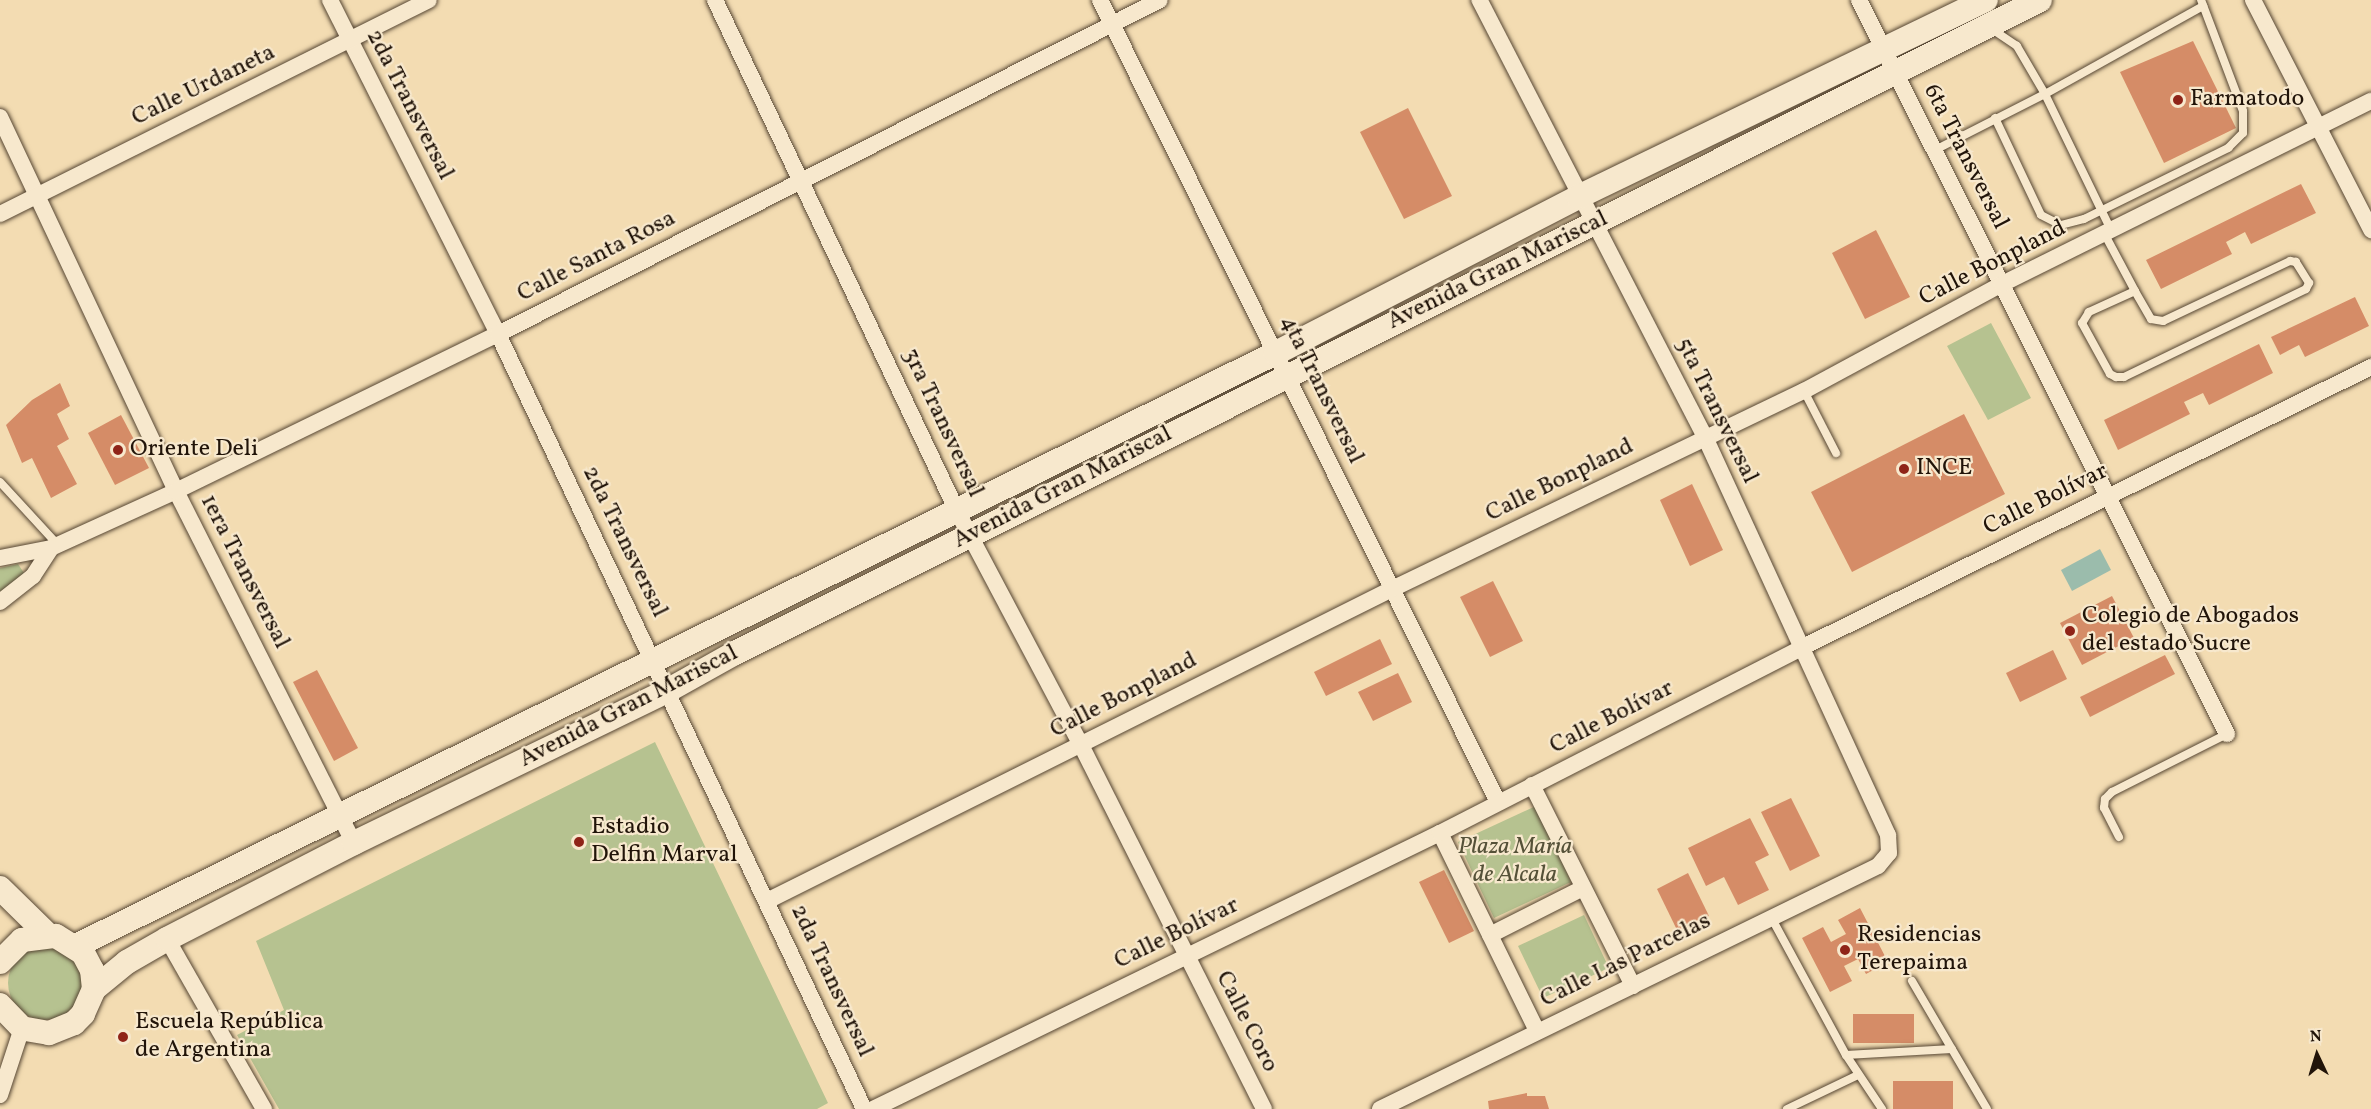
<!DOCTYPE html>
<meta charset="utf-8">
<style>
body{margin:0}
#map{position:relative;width:2371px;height:1109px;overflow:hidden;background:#f3dcb2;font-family:Vollkorn,serif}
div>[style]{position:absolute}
.green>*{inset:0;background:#b6c290}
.round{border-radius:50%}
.water>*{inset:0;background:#9bbcac}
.building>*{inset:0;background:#d58c67}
.roads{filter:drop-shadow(0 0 2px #564633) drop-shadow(0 0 2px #564633)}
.lane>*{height:8px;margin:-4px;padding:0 4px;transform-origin:4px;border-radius:4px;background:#f7e8cd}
.street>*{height:16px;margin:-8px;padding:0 8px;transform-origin:8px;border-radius:8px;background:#f7e8cd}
.secondary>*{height:24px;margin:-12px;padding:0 12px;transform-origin:12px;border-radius:12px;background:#f7e8cd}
.dots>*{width:16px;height:16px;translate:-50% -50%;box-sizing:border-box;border:3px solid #f7e8cd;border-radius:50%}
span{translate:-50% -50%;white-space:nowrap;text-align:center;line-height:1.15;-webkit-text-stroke:4.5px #f7e8cd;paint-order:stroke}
.street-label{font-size:24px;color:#211409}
.poi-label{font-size:24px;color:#211409}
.left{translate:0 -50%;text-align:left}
.park-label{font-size:24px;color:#555138;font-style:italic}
.north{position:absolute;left:2287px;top:1025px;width:60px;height:60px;-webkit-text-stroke:4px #f7e8cd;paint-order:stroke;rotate:356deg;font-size:16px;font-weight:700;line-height:24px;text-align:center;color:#211409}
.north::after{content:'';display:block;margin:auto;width:21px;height:27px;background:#211409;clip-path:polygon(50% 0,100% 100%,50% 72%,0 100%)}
</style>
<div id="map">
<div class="green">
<i style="clip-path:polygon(1991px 323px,2031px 398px,1988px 420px,1947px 346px)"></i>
<i style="clip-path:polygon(18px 564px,26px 576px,0 595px,0 568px)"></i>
<i style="clip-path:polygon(655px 742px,828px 1103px,817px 1109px,279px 1109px,237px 1035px,284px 1010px,256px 941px)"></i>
<i style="clip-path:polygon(1536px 806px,1571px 882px,1494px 918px,1458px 842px)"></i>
<i style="clip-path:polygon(1584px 915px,1609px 968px,1543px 998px,1518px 946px)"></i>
<i class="round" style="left:8px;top:946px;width:74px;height:74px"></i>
</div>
<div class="water">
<i style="clip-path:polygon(2100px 549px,2111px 570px,2072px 591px,2061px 570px)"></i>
</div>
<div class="building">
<i style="clip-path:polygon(2193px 41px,2236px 128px,2164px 163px,2120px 72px)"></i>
<i style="clip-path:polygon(1408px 108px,1452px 196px,1404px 219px,1360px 132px)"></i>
<i style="clip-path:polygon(2301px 184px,2316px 213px,2251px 244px,2245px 232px,2226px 242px,2232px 254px,2161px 289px,2146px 260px)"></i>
<i style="clip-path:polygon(1876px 230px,1910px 297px,1865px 319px,1832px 253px)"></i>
<i style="clip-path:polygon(2355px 297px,2369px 326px,2305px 357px,2299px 345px,2280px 355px,2271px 337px)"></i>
<i style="clip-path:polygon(2259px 344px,2273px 373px,2209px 405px,2203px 393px,2184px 402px,2190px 414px,2118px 450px,2104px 420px)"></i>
<i style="clip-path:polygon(60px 383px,70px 406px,57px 414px,69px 439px,57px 446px,77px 484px,51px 498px,32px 458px,22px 463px,6px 425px,32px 400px)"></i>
<i style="clip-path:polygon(1964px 414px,2005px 494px,1852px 572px,1811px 492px)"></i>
<i style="clip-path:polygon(121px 415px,149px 468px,115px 485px,88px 433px)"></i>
<i style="clip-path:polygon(1692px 484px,1723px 550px,1690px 566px,1660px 500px)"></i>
<i style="clip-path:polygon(1493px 581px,1523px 641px,1490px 657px,1460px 597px)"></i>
<i style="clip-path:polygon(2112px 596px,2134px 638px,2082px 665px,2060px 623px)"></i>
<i style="clip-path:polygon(1380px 639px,1392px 664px,1326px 696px,1314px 672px)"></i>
<i style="clip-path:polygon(2053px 650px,2067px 679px,2020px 702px,2006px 673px)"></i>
<i style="clip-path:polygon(2165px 655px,2175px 674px,2090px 717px,2080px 697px)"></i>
<i style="clip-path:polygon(317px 670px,358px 748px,334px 761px,293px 682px)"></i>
<i style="clip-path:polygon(1398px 673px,1412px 702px,1373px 721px,1358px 692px)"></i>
<i style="clip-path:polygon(1791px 798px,1820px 856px,1790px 871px,1761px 812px)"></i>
<i style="clip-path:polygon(1750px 818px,1769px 855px,1755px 862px,1769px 890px,1738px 905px,1724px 877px,1706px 886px,1688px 848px)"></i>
<i style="clip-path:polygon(1444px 870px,1474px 931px,1449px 943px,1419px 882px)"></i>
<i style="clip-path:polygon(1688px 873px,1709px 916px,1678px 932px,1657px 889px)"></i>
<i style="clip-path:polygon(1860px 908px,1888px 962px,1866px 974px,1858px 959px,1844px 966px,1852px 981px,1830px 992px,1802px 938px,1823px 927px,1831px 942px,1846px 934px,1838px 920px)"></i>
<i style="clip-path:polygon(1853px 1014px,1914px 1014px,1914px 1043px,1853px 1043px)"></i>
<i style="clip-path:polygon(1893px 1081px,1953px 1081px,1953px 1109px,1893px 1109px)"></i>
<i style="clip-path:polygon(1527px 1093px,1527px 1096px,1545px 1096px,1549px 1109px,1489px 1109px,1488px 1101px)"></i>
</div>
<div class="roads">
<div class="lane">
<i style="left:1995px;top:118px;width:107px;rotate:64.6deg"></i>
<i style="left:2041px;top:215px;width:22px;rotate:27deg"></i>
<i style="left:2061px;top:225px;width:24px;rotate:-15deg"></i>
<i style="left:2084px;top:219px;width:161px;rotate:-26.2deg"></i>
<i style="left:2228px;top:148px;width:21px;rotate:-45deg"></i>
<i style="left:2243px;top:133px;width:22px;rotate:-90deg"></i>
<i style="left:2243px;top:111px;width:119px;rotate:-110.7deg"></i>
<i style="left:1935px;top:150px;width:123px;rotate:-27deg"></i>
<i style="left:2045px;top:94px;width:56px;rotate:-120.3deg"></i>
<i style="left:2017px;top:46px;width:30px;rotate:-146deg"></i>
<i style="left:2111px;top:230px;width:151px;rotate:-115.9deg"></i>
<i style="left:2045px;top:94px;width:181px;rotate:-29.1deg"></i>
<i style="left:2104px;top:233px;width:66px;rotate:61.9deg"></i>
<i style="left:2135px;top:291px;width:51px;rotate:155.5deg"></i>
<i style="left:2089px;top:312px;width:13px;rotate:122deg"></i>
<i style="left:2082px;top:323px;width:58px;rotate:61.2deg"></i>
<i style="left:2110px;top:374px;width:7px;rotate:27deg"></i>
<i style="left:2116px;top:377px;width:8px"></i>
<i style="left:2124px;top:377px;width:202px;rotate:-25.8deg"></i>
<i style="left:2306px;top:289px;width:7px;rotate:-63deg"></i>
<i style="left:2309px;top:283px;width:25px;rotate:-122deg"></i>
<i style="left:2296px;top:262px;width:6px;rotate:-171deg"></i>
<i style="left:2290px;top:261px;width:140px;rotate:154.7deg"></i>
<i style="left:2163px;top:321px;width:12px;rotate:-171deg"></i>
<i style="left:2151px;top:319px;width:32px;rotate:-120deg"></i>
<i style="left:1804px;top:391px;width:70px;rotate:62.7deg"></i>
<i style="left:0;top:482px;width:86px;rotate:47.4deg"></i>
<i style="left:2119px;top:837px;width:33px;rotate:-117deg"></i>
<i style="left:2104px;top:808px;width:9px;rotate:-84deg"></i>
<i style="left:2105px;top:799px;width:10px;rotate:-45deg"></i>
<i style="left:2112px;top:792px;width:129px;rotate:-26.8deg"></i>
<i style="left:1771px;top:917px;width:157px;rotate:61.5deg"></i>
<i style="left:1846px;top:1055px;width:65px;rotate:56.3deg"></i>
<i style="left:1912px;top:981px;width:148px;rotate:59.6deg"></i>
<i style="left:1846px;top:1055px;width:106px;rotate:-3.2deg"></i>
<i style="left:1787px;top:1109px;width:79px;rotate:-25.6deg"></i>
</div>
<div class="street">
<i style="left:330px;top:0;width:374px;rotate:63.3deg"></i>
<i style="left:498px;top:334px;width:857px;rotate:64.72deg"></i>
<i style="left:715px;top:0;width:563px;rotate:64.66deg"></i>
<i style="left:956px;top:509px;width:267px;rotate:62.1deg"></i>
<i style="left:1081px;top:745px;width:407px;rotate:63.3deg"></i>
<i style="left:1100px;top:0;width:895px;rotate:63.61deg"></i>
<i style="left:1859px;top:0;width:821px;rotate:63.37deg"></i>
<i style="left:2253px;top:0;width:259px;rotate:62.8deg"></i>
<i style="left:0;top:117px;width:413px;rotate:64.8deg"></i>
<i style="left:176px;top:491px;width:394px;rotate:63.2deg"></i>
<i style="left:0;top:214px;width:479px;rotate:-26.5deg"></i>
<i style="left:0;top:558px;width:52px;rotate:-11.1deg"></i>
<i style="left:51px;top:548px;width:137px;rotate:-24.5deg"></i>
<i style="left:176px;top:491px;width:358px;rotate:-26deg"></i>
<i style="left:498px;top:334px;width:741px;rotate:-26.77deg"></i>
<i style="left:0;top:602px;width:42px;rotate:-38.2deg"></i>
<i style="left:33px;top:576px;width:33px;rotate:-57deg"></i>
<i style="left:1532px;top:785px;width:225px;rotate:63.3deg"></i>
<i style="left:1440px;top:833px;width:220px;rotate:63.9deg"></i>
<i style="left:767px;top:901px;width:699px;rotate:-26.53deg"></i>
<i style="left:1392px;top:589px;width:457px;rotate:-25.7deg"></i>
<i style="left:1804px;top:391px;width:225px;rotate:-28.4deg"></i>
<i style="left:2002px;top:284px;width:412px;rotate:-26.4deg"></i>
<i style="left:1490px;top:935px;width:104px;rotate:-26.8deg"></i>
<i style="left:167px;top:939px;width:196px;rotate:60.3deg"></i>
<i style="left:0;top:1095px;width:71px;rotate:-71.8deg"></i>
<i style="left:873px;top:1109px;width:631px;rotate:-25.96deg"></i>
<i style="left:1440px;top:833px;width:406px;rotate:-27.1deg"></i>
<i style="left:1801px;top:648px;width:636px;rotate:-26.24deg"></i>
<i style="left:1380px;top:1109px;width:554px;rotate:-26.01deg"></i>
<i style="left:1878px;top:866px;width:17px;rotate:-50deg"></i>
<i style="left:1889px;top:853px;width:18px;rotate:-93deg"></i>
<i style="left:1888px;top:835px;width:438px;rotate:-114.7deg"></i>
<i style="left:1705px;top:437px;width:492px;rotate:-117.3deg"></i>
</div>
<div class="secondary">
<i style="left:0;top:888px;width:67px;rotate:44.4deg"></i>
<i style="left:76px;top:946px;width:1339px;rotate:-26.3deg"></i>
<i style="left:1276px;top:353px;width:340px;rotate:-27.3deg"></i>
<i style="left:1578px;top:197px;width:453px;rotate:-25.8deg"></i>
<i style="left:0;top:962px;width:31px;rotate:-45deg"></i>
<i style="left:22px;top:940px;width:34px;rotate:-7deg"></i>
<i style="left:56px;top:936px;width:32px;rotate:32deg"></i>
<i style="left:83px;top:953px;width:19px;rotate:62deg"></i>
<i style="left:92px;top:970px;width:19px;rotate:84deg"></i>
<i style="left:94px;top:989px;width:27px;rotate:114deg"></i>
<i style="left:83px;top:1014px;width:13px;rotate:135deg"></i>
<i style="left:74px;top:1023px;width:27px;rotate:158deg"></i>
<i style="left:49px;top:1033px;width:27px;rotate:-170deg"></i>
<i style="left:22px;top:1028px;width:32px;rotate:-134deg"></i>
<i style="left:94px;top:989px;width:43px;rotate:-39.3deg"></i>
<i style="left:127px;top:962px;width:46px;rotate:-29.9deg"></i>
<i style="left:167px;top:939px;width:210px;rotate:-27.2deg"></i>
<i style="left:354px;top:843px;width:348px;rotate:-25.9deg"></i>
<i style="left:667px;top:691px;width:78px;rotate:-29.2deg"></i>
<i style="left:735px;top:653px;width:1459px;rotate:-26.58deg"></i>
</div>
</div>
<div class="dots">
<i style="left:2178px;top:100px;background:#8f2418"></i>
<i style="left:118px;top:450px;background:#8f2418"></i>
<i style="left:1904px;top:469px;background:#8f2418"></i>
<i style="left:2070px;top:631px;background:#8f2418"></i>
<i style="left:579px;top:842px;background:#8f2418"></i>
<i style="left:1845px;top:950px;background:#8f2418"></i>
<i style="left:123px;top:1037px;background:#8f2418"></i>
</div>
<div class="street-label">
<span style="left:204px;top:86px;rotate:-26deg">Calle Urdaneta</span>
<span style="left:409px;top:105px;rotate:63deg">2da Transversal</span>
<span style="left:1965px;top:157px;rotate:63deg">6ta Transversal</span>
<span style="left:597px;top:257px;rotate:-27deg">Calle Santa Rosa</span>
<span style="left:1993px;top:264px;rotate:-27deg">Calle Bonpland</span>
<span style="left:1498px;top:271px;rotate:-26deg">Avenida Gran Mariscal</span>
<span style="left:1321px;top:390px;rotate:64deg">4ta Transversal</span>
<span style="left:1716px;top:411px;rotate:64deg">5ta Transversal</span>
<span style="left:942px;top:423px;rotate:65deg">3ra Transversal</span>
<span style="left:1560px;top:481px;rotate:-26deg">Calle Bonpland</span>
<span style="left:1063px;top:488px;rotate:-27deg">Avenida Gran Mariscal</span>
<span style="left:2046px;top:500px;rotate:-26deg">Calle Bolívar</span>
<span style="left:624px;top:542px;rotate:64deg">2da Transversal</span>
<span style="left:244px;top:572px;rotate:63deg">1era Transversal</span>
<span style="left:1124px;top:696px;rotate:-27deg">Calle Bonpland</span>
<span style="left:629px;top:707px;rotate:-27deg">Avenida Gran Mariscal</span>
<span style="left:1612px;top:718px;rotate:-27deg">Calle Bolívar</span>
<span style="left:1177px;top:934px;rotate:-26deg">Calle Bolívar</span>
<span style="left:1626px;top:961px;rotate:-26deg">Calle Las Parcelas</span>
<span style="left:831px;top:981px;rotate:65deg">2da Transversal</span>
<span style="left:1246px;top:1022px;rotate:63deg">Calle Coro</span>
</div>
<div class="poi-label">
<span class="left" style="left:2190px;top:100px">Farmatodo</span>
<span class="left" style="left:130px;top:450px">Oriente Deli</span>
<span class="left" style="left:1916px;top:469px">INCE</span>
<span class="left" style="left:2082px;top:631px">Colegio de Abogados<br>del estado Sucre</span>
<span class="left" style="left:591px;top:842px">Estadio<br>Delfin Marval</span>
<span class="left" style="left:1857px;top:950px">Residencias<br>Terepaima</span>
<span class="left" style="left:135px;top:1037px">Escuela República<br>de Argentina</span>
</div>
<div class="park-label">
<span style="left:1515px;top:862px">Plaza María<br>de Alcala</span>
</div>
<div class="north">N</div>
</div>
